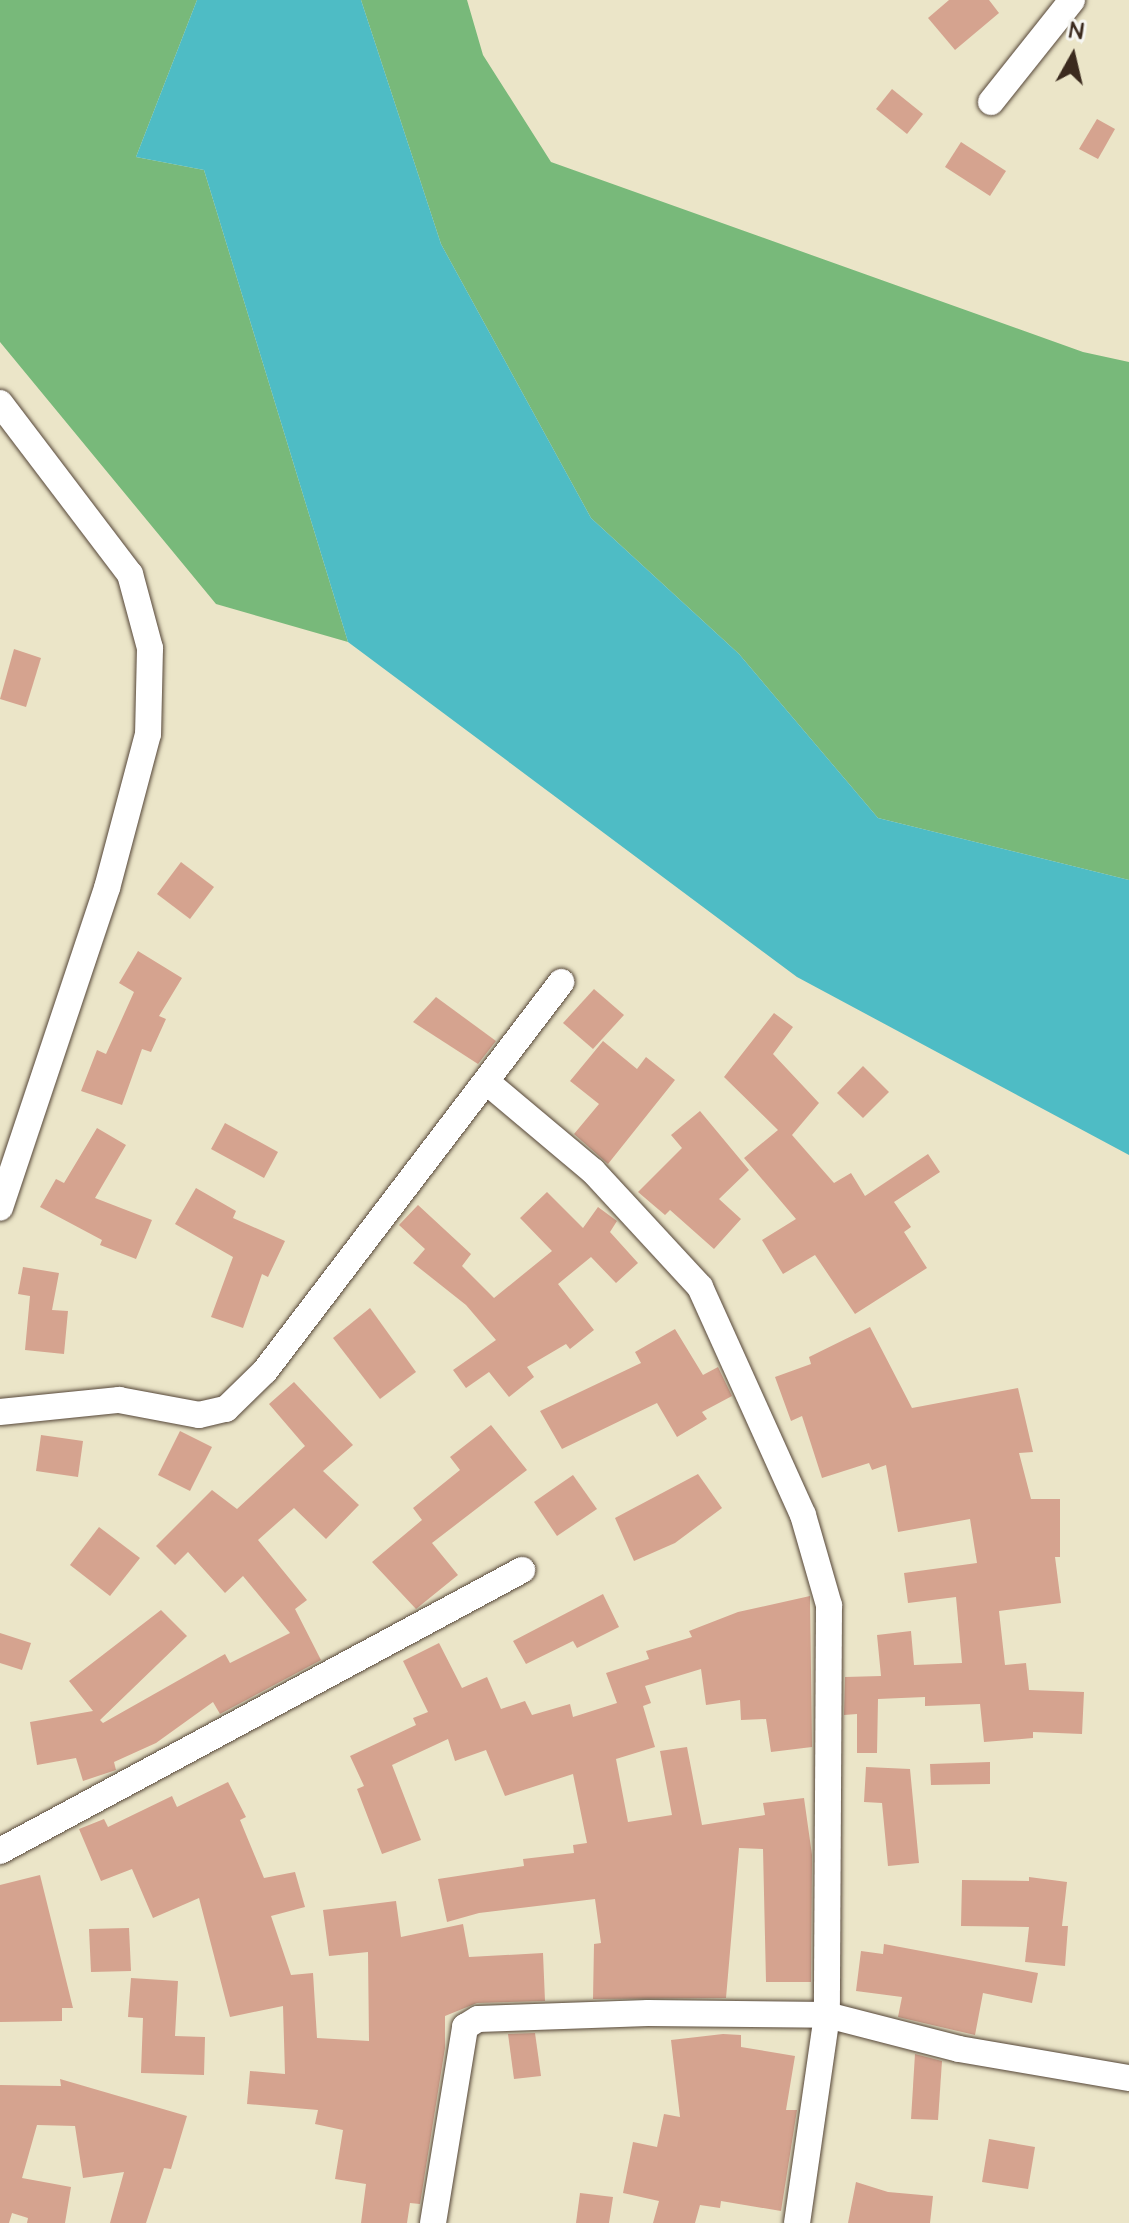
<!DOCTYPE html>
<style>
body{margin:0}
#map{position:relative;width:1129px;height:2223px;overflow:hidden;background:#ebe5c8;font-family:"Architects Daughter",sans-serif}
div>[style]{position:absolute}
.forest>*{inset:0;background:#78b97a}
.water>*{inset:0;background:#4ebcc5}
.building>*{inset:0;background:#d5a38f}
.roads{filter:drop-shadow(0 0 2px #554638) drop-shadow(0 0 2px #554638)}
.street>*{height:26px;margin:-13px;padding:0 13px;transform-origin:13px;border-radius:13px;background:#fff}
span{translate:-50% -50%;white-space:nowrap;text-align:center;line-height:1.15;-webkit-text-stroke:7px #f6f6f2;paint-order:stroke}
.north{position:absolute;left:1033px;top:16px;width:80px;height:80px;-webkit-text-stroke:6px #f6f6f2;paint-order:stroke;rotate:8deg;font-size:22px;font-weight:700;line-height:32px;text-align:center;color:#3b2a1e}
.north::after{content:'';display:block;margin:auto;width:28px;height:36px;background:#3b2a1e;clip-path:polygon(50% 0,100% 100%,50% 72%,0 100%)}
</style>
<div id="map">
<div class="forest">
<i style="clip-path:polygon(0 0,197px 0,136px 157px,204px 170px,348px 642px,216px 604px,0 342px)"></i>
<i style="clip-path:polygon(361px 0,467px 0,483px 55px,551px 162px,1083px 352px,1129px 362px,1129px 880px,878px 818px,739px 654px,591px 518px,441px 244px)"></i>
</div>
<div class="water">
<i style="clip-path:polygon(197px 0,361px 0,441px 244px,591px 518px,739px 654px,878px 818px,1129px 880px,1129px 1155px,797px 977px,348px 642px,204px 170px,136px 157px)"></i>
</div>
<div class="building">
<i style="clip-path:polygon(949px 0,989px 0,999px 13px,955px 50px,928px 18px)"></i>
<i style="clip-path:polygon(892px 89px,923px 114px,907px 134px,876px 109px)"></i>
<i style="clip-path:polygon(1097px 119px,1115px 129px,1098px 159px,1079px 149px)"></i>
<i style="clip-path:polygon(961px 142px,1006px 171px,990px 196px,945px 167px)"></i>
<i style="clip-path:polygon(14px 649px,41px 658px,26px 707px,0 699px)"></i>
<i style="clip-path:polygon(181px 862px,214px 887px,190px 919px,157px 894px)"></i>
<i style="clip-path:polygon(138px 951px,182px 978px,159px 1016px,166px 1019px,151px 1052px,142px 1049px,122px 1105px,81px 1091px,97px 1050px,106px 1054px,134px 992px,119px 983px)"></i>
<i style="clip-path:polygon(594px 989px,624px 1015px,593px 1049px,563px 1023px)"></i>
<i style="clip-path:polygon(436px 997px,496px 1041px,478px 1064px,413px 1022px)"></i>
<i style="clip-path:polygon(774px 1013px,793px 1027px,773px 1054px,819px 1103px,792px 1135px,834px 1183px,851px 1173px,865px 1196px,928px 1154px,940px 1172px,894px 1202px,911px 1227px,904px 1232px,927px 1268px,855px 1314px,815px 1255px,783px 1274px,762px 1240px,796px 1219px,744px 1158px,778px 1130px,724px 1077px)"></i>
<i style="clip-path:polygon(603px 1041px,637px 1069px,646px 1057px,675px 1080px,608px 1164px,574px 1134px,599px 1104px,570px 1081px)"></i>
<i style="clip-path:polygon(863px 1066px,889px 1092px,863px 1118px,837px 1093px)"></i>
<i style="clip-path:polygon(700px 1111px,749px 1170px,719px 1199px,741px 1219px,714px 1249px,670px 1210px,665px 1215px,638px 1192px,682px 1148px,671px 1135px)"></i>
<i style="clip-path:polygon(225px 1123px,278px 1152px,264px 1178px,211px 1149px)"></i>
<i style="clip-path:polygon(97px 1128px,126px 1145px,95px 1198px,152px 1220px,136px 1259px,100px 1245px,102px 1240px,40px 1207px,56px 1179px,64px 1183px)"></i>
<i style="clip-path:polygon(196px 1188px,236px 1211px,233px 1218px,285px 1241px,268px 1277px,262px 1274px,243px 1328px,211px 1317px,233px 1257px,175px 1224px)"></i>
<i style="clip-path:polygon(547px 1192px,583px 1228px,598px 1207px,617px 1221px,610px 1232px,638px 1263px,616px 1283px,591px 1257px,558px 1284px,594px 1330px,570px 1349px,566px 1344px,527px 1367px,534px 1377px,509px 1397px,489px 1372px,466px 1388px,453px 1370px,496px 1340px,466px 1305px,413px 1263px,425px 1249px,399px 1225px,418px 1205px,471px 1254px,462px 1266px,494px 1298px,552px 1251px,520px 1218px)"></i>
<i style="clip-path:polygon(23px 1267px,59px 1273px,52px 1310px,68px 1311px,64px 1354px,25px 1350px,30px 1296px,18px 1294px)"></i>
<i style="clip-path:polygon(370px 1308px,416px 1372px,380px 1399px,333px 1338px)"></i>
<i style="clip-path:polygon(870px 1327px,912px 1408px,1018px 1388px,1033px 1452px,1019px 1453px,1031px 1499px,1060px 1499px,1060px 1557px,1055px 1557px,1061px 1603px,999px 1611px,1005px 1665px,1026px 1663px,1029px 1690px,1084px 1692px,1082px 1734px,1033px 1732px,1033px 1738px,984px 1742px,980px 1704px,925px 1706px,925px 1697px,878px 1699px,877px 1753px,857px 1753px,857px 1714px,844px 1715px,845px 1677px,881px 1676px,877px 1635px,911px 1631px,914px 1665px,962px 1663px,956px 1597px,908px 1603px,904px 1573px,977px 1563px,970px 1519px,898px 1532px,886px 1465px,872px 1470px,869px 1463px,822px 1478px,802px 1416px,791px 1421px,775px 1377px,811px 1364px,809px 1357px)"></i>
<i style="clip-path:polygon(675px 1329px,703px 1375px,718px 1367px,732px 1396px,702px 1412px,707px 1419px,677px 1437px,657px 1403px,562px 1449px,540px 1411px,641px 1363px,635px 1352px)"></i>
<i style="clip-path:polygon(294px 1382px,353px 1445px,323px 1471px,359px 1505px,326px 1539px,294px 1508px,258px 1540px,307px 1600px,295px 1609px,321px 1660px,220px 1714px,213px 1702px,156px 1743px,114px 1762px,116px 1770px,83px 1781px,76px 1758px,37px 1765px,30px 1722px,93px 1711px,69px 1681px,161px 1610px,187px 1636px,100px 1720px,103px 1723px,225px 1654px,230px 1663px,290px 1633px,243px 1576px,225px 1593px,188px 1552px,175px 1565px,156px 1546px,212px 1490px,237px 1509px,305px 1446px,269px 1404px)"></i>
<i style="clip-path:polygon(491px 1425px,527px 1470px,432px 1543px,458px 1575px,416px 1609px,372px 1562px,422px 1520px,413px 1508px,460px 1470px,450px 1457px)"></i>
<i style="clip-path:polygon(180px 1431px,212px 1447px,190px 1491px,158px 1475px)"></i>
<i style="clip-path:polygon(41px 1435px,83px 1441px,78px 1477px,36px 1471px)"></i>
<i style="clip-path:polygon(698px 1474px,722px 1508px,675px 1543px,634px 1561px,615px 1518px)"></i>
<i style="clip-path:polygon(573px 1475px,597px 1509px,557px 1536px,534px 1502px)"></i>
<i style="clip-path:polygon(99px 1527px,140px 1558px,110px 1596px,70px 1565px)"></i>
<i style="clip-path:polygon(603px 1594px,619px 1627px,577px 1648px,573px 1641px,526px 1664px,513px 1641px)"></i>
<i style="clip-path:polygon(810px 1596px,812px 1747px,771px 1752px,766px 1719px,741px 1720px,740px 1700px,706px 1705px,701px 1669px,645px 1686px,651px 1703px,643px 1706px,655px 1747px,616px 1759px,628px 1822px,672px 1815px,660px 1751px,687px 1747px,702px 1825px,765px 1815px,763px 1803px,804px 1798px,812px 1855px,811px 1982px,766px 1982px,763px 1849px,739px 1848px,726px 1998px,593px 1999px,594px 1944px,601px 1943px,595px 1899px,479px 1913px,447px 1922px,438px 1879px,524px 1866px,523px 1859px,574px 1853px,573px 1845px,587px 1843px,573px 1774px,505px 1796px,486px 1750px,455px 1761px,448px 1739px,392px 1765px,421px 1840px,382px 1854px,357px 1789px,364px 1786px,350px 1756px,416px 1725px,413px 1718px,428px 1712px,403px 1661px,439px 1643px,462px 1688px,487px 1677px,501px 1709px,525px 1701px,532px 1715px,570px 1704px,573px 1717px,617px 1703px,606px 1673px,649px 1659px,646px 1651px,692px 1637px,689px 1631px,738px 1612px)"></i>
<i style="clip-path:polygon(0 1633px,31px 1643px,22px 1670px,0 1663px)"></i>
<i style="clip-path:polygon(990px 1762px,990px 1784px,931px 1785px,930px 1764px)"></i>
<i style="clip-path:polygon(866px 1767px,910px 1769px,919px 1863px,888px 1866px,882px 1803px,864px 1802px)"></i>
<i style="clip-path:polygon(228px 1782px,246px 1817px,240px 1820px,264px 1878px,295px 1872px,305px 1907px,271px 1916px,291px 1975px,313px 1973px,317px 2038px,369px 2041px,368px 1952px,329px 1956px,323px 1910px,396px 1901px,401px 1937px,463px 1924px,469px 1957px,543px 1953px,545px 2001px,477px 2003px,445px 2016px,445px 2048px,420px 2204px,410px 2203px,407px 2223px,361px 2223px,366px 2184px,335px 2179px,343px 2130px,315px 2124px,318px 2110px,247px 2104px,250px 2071px,285px 2074px,283px 2006px,230px 2017px,199px 1898px,153px 1918px,132px 1869px,101px 1881px,79px 1829px,104px 1819px,108px 1827px,172px 1796px,177px 1807px)"></i>
<i style="clip-path:polygon(40px 1875px,73px 2008px,62px 2008px,62px 2021px,0 2022px,0 1885px)"></i>
<i style="clip-path:polygon(1029px 1877px,1067px 1882px,1062px 1926px,1068px 1926px,1065px 1966px,1025px 1962px,1029px 1927px,961px 1926px,962px 1880px,1029px 1881px)"></i>
<i style="clip-path:polygon(129px 1928px,131px 1971px,91px 1972px,89px 1929px)"></i>
<i style="clip-path:polygon(884px 1944px,1038px 1973px,1032px 2003px,983px 1993px,975px 2035px,898px 2017px,902px 1997px,856px 1991px,861px 1951px,883px 1954px)"></i>
<i style="clip-path:polygon(131px 1978px,178px 1981px,175px 2036px,205px 2037px,204px 2075px,141px 2073px,143px 2018px,128px 2017px)"></i>
<i style="clip-path:polygon(535px 2033px,541px 2076px,514px 2079px,508px 2034px)"></i>
<i style="clip-path:polygon(723px 2034px,741px 2035px,741px 2047px,795px 2056px,786px 2110px,797px 2110px,781px 2211px,721px 2201px,720px 2208px,700px 2205px,695px 2223px,653px 2223px,659px 2201px,623px 2193px,633px 2142px,657px 2147px,664px 2114px,680px 2117px,671px 2040px)"></i>
<i style="clip-path:polygon(915px 2054px,942px 2061px,938px 2120px,911px 2119px)"></i>
<i style="clip-path:polygon(60px 2079px,187px 2116px,171px 2169px,164px 2168px,146px 2223px,110px 2223px,124px 2172px,83px 2178px,75px 2126px,37px 2125px,22px 2178px,71px 2187px,65px 2223px,27px 2223px,28px 2218px,12px 2213px,9px 2223px,0 2223px,0 2085px,61px 2086px)"></i>
<i style="clip-path:polygon(989px 2139px,1035px 2147px,1028px 2189px,982px 2182px)"></i>
<i style="clip-path:polygon(856px 2182px,888px 2192px,933px 2196px,930px 2223px,848px 2223px)"></i>
<i style="clip-path:polygon(580px 2193px,613px 2197px,609px 2223px,576px 2223px)"></i>
</div>
<div class="roads">
<div class="street">
<i style="left:991px;top:102px;width:130px;rotate:-51.5deg"></i>
<i style="left:0;top:403px;width:215px;rotate:52.8deg"></i>
<i style="left:130px;top:574px;width:77px;rotate:74.9deg"></i>
<i style="left:150px;top:648px;width:86px;rotate:91.3deg"></i>
<i style="left:148px;top:734px;width:159px;rotate:104.9deg"></i>
<i style="left:107px;top:888px;width:337px;rotate:108.5deg"></i>
<i style="left:488px;top:1083px;width:137px;rotate:40deg"></i>
<i style="left:593px;top:1171px;width:158px;rotate:47.3deg"></i>
<i style="left:700px;top:1287px;width:250px;rotate:65.7deg"></i>
<i style="left:803px;top:1515px;width:94px;rotate:73.9deg"></i>
<i style="left:829px;top:1605px;width:410px;rotate:90.3deg"></i>
<i style="left:827px;top:2015px;width:210px;rotate:98.2deg"></i>
<i style="left:0;top:1412px;width:120px;rotate:-5.8deg"></i>
<i style="left:119px;top:1400px;width:81px;rotate:10.6deg"></i>
<i style="left:199px;top:1415px;width:28px;rotate:-13deg"></i>
<i style="left:226px;top:1409px;width:54px;rotate:-44.3deg"></i>
<i style="left:265px;top:1371px;width:489px;rotate:-52.7deg"></i>
<i style="left:0;top:1851px;width:593px;rotate:-28.29deg"></i>
<i style="left:433px;top:2223px;width:199px;rotate:-80.7deg"></i>
<i style="left:465px;top:2027px;width:15px;rotate:-32deg"></i>
<i style="left:478px;top:2019px;width:170px;rotate:-2deg"></i>
<i style="left:648px;top:2013px;width:179px;rotate:0.6deg"></i>
<i style="left:827px;top:2015px;width:136px;rotate:14.4deg"></i>
<i style="left:959px;top:2049px;width:172px;rotate:9.7deg"></i>
</div>
</div>
<div class="north">N</div>
</div>
